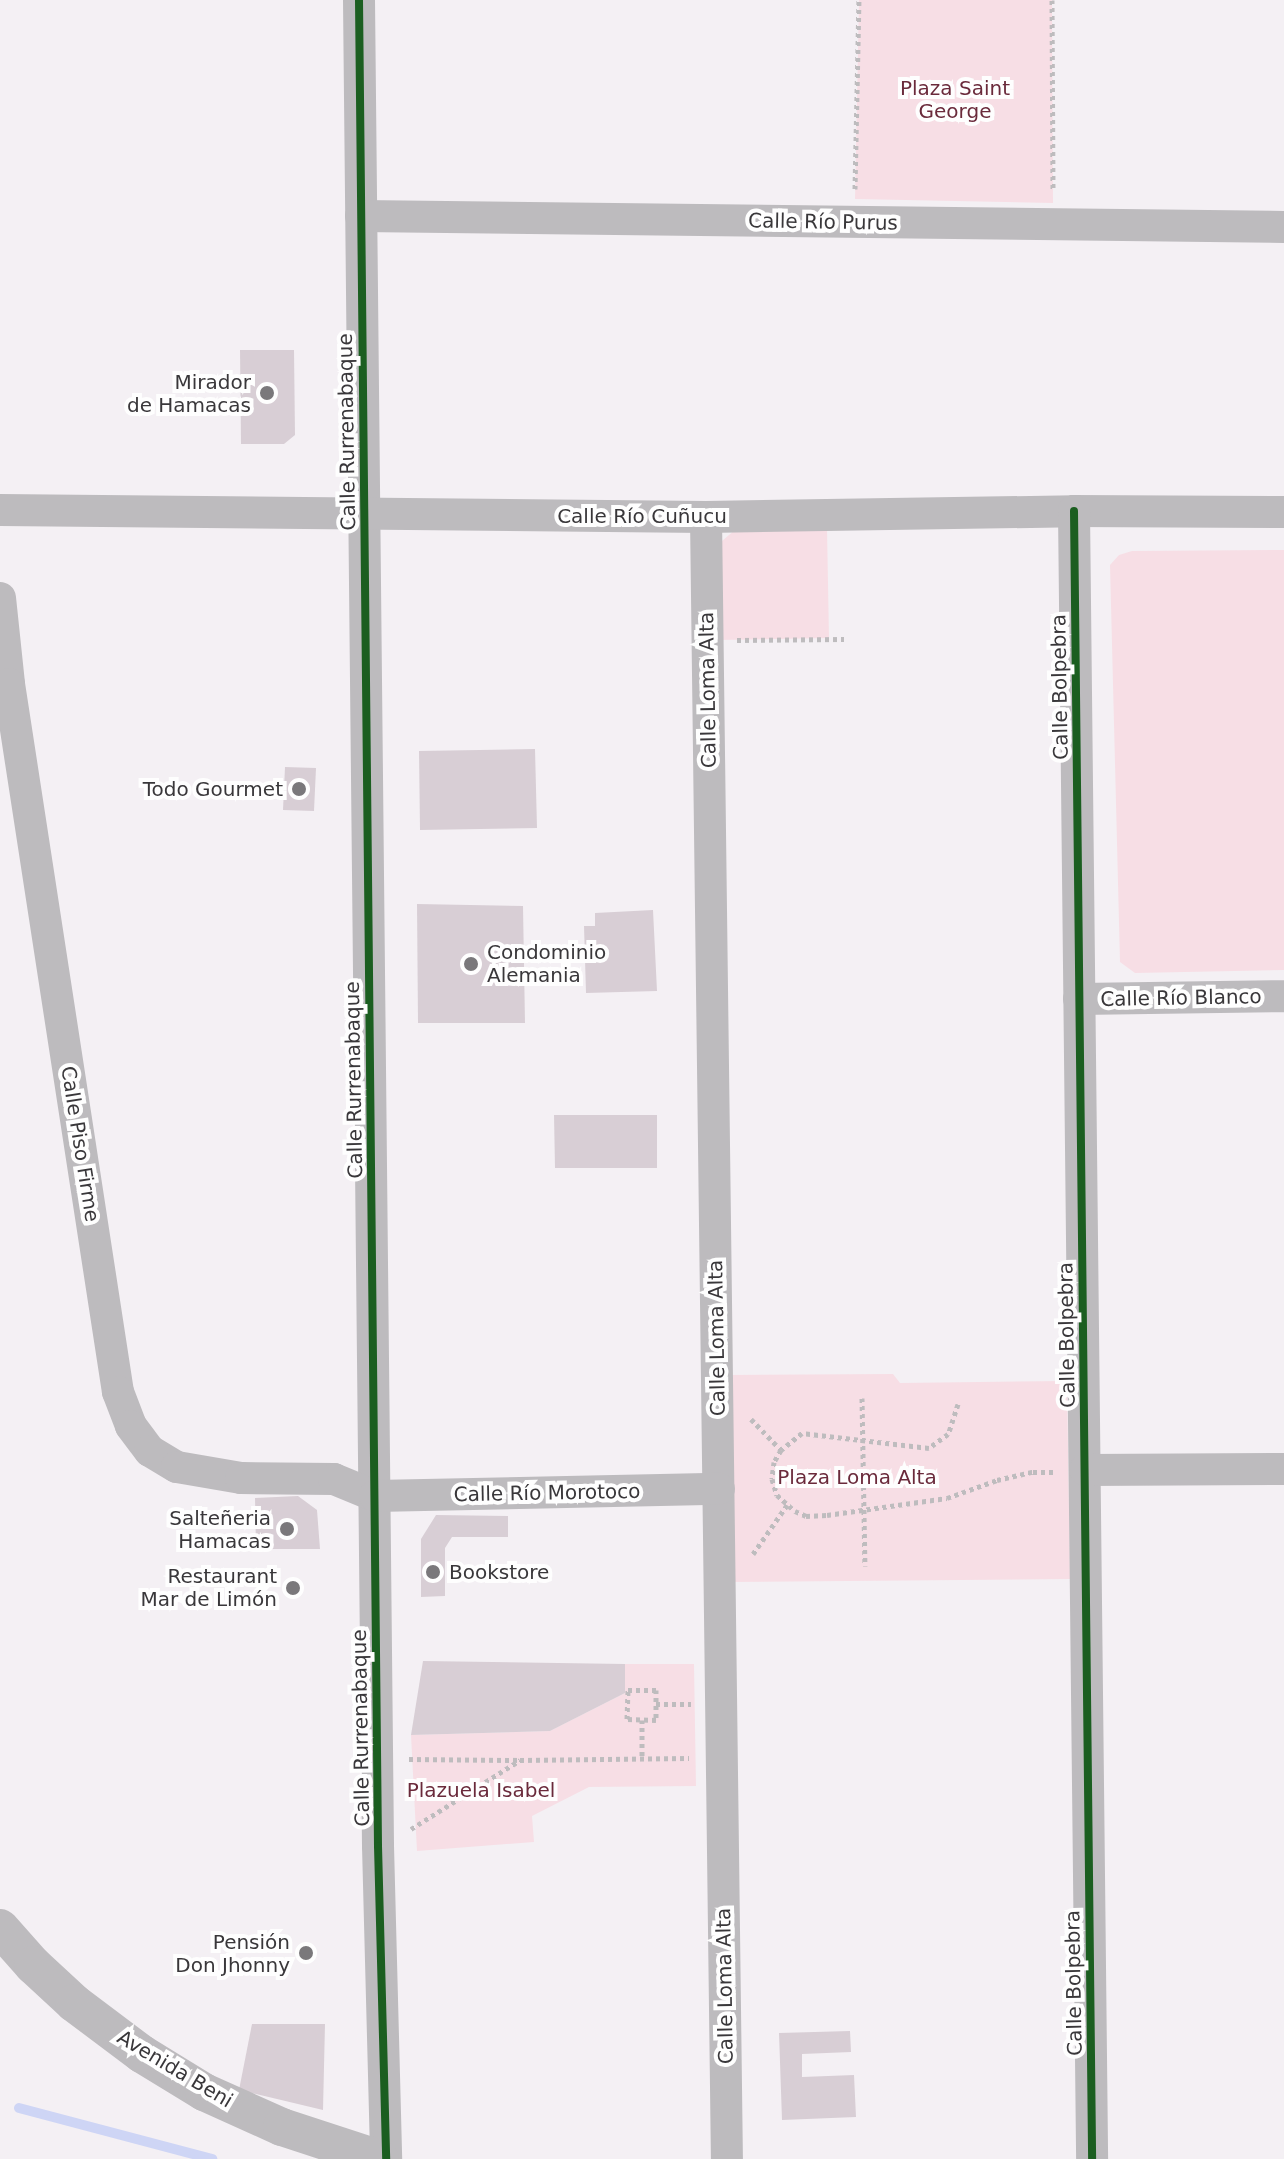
<!DOCTYPE html>
<meta charset="utf-8">
<style>
body{margin:0}
#map{position:relative;width:1284px;height:2159px;overflow:hidden;background:#f4f0f4;font-family:"DejaVu Sans",sans-serif}
div>[style]{position:absolute}
.green>*{inset:0;background:#f7dee5}
.stream>*{height:10px;margin:-5px;padding:0 5px;transform-origin:5px;border-radius:5px;background:#ced5f5}
.building>*{inset:0;background:#d8ced5}
.path>*{height:5px;margin-top:-2.5px;transform-origin:0;background:repeating-linear-gradient(90deg,#bebcbe 0 4px,transparent 0 8px)}
.minor>*{height:32px;margin:-16px;padding:0 16px;transform-origin:16px;border-radius:16px;background:#bdbbbe}
.tertiary>*{height:38px;margin:-19px;padding:0 19px;transform-origin:19px;border-radius:19px;background:#bdbbbe}
.cycleway>*{height:8px;margin:-4px;padding:0 4px;transform-origin:4px;border-radius:4px;background:#1b5e20}
.dots>*{width:22px;height:22px;translate:-50% -50%;box-sizing:border-box;border:4px solid #fefefe;border-radius:50%}
span{translate:-50% -50%;white-space:nowrap;text-align:center;line-height:1.15;-webkit-text-stroke:8px #fefefe;paint-order:stroke}
.park-label{font-size:20px;color:#6a2a3b}
.street-label{font-size:20px;color:#39373a}
.poi-label{font-size:20px;color:#39373a}
.right{translate:-100% -50%;text-align:right}
.left{translate:0 -50%;text-align:left}
</style>
<div id="map">
<div class="green">
<i style="clip-path:polygon(859px 0,1052px 0,1053px 203px,855px 199px)"></i>
<i style="clip-path:polygon(827px 528px,829px 638px,717px 640px,715px 547px,736px 529px)"></i>
<i style="clip-path:polygon(1284px 550px,1284px 970px,1135px 973px,1120px 962px,1110px 565px,1119px 555px,1132px 551px)"></i>
<i style="clip-path:polygon(893px 1374px,900px 1383px,1067px 1381px,1070px 1579px,729px 1582px,727px 1375px)"></i>
<i style="clip-path:polygon(625px 1664px,694px 1664px,696px 1786px,589px 1787px,532px 1816px,534px 1842px,417px 1851px,411px 1735px,550px 1731px,625px 1693px)"></i>
</div>
<div class="stream">
<i style="left:19px;top:2108px;width:200px;rotate:14.8deg"></i>
</div>
<div class="building">
<i style="clip-path:polygon(240px 350px,294px 350px,295px 435px,284px 444px,241px 444px)"></i>
<i style="clip-path:polygon(535px 749px,537px 828px,420px 830px,419px 751px)"></i>
<i style="clip-path:polygon(285px 767px,316px 768px,314px 811px,283px 810px)"></i>
<i style="clip-path:polygon(417px 904px,523px 906px,525px 1023px,418px 1023px)"></i>
<i style="clip-path:polygon(653px 910px,657px 991px,586px 993px,584px 926px,595px 926px,595px 913px)"></i>
<i style="clip-path:polygon(554px 1115px,657px 1115px,657px 1168px,555px 1168px)"></i>
<i style="clip-path:polygon(298px 1496px,317px 1510px,320px 1549px,256px 1549px,255px 1498px)"></i>
<i style="clip-path:polygon(436px 1515px,508px 1516px,508px 1537px,452px 1537px,445px 1548px,445px 1596px,421px 1597px,421px 1539px)"></i>
<i style="clip-path:polygon(423px 1661px,625px 1664px,625px 1693px,550px 1731px,411px 1735px)"></i>
<i style="clip-path:polygon(252px 2024px,325px 2024px,323px 2110px,239px 2090px)"></i>
<i style="clip-path:polygon(850px 2031px,851px 2052px,802px 2054px,802px 2077px,854px 2075px,856px 2117px,782px 2120px,779px 2033px)"></i>
</div>
<div class="path">
<i style="left:1052px;top:0;width:191px;rotate:89.7deg"></i>
<i style="left:855px;top:189px;width:189px;rotate:-88.8deg"></i>
<i style="left:737px;top:640px;width:107px;rotate:-0.5deg"></i>
<i style="left:862px;top:1398px;width:168px;rotate:89deg"></i>
<i style="left:958px;top:1404px;width:32px;rotate:108deg"></i>
<i style="left:948px;top:1434px;width:24px;rotate:144deg"></i>
<i style="left:929px;top:1448px;width:128px;rotate:-173.3deg"></i>
<i style="left:802px;top:1433px;width:27px;rotate:141deg"></i>
<i style="left:781px;top:1450px;width:14px;rotate:120deg"></i>
<i style="left:774px;top:1462px;width:17px;rotate:97deg"></i>
<i style="left:772px;top:1479px;width:17px;rotate:73deg"></i>
<i style="left:777px;top:1495px;width:24px;rotate:42deg"></i>
<i style="left:795px;top:1511px;width:12px;rotate:24deg"></i>
<i style="left:806px;top:1516px;width:21px;rotate:-3deg"></i>
<i style="left:827px;top:1515px;width:121px;rotate:-8.1deg"></i>
<i style="left:947px;top:1498px;width:53px;rotate:-19.8deg"></i>
<i style="left:997px;top:1480px;width:37px;rotate:-13deg"></i>
<i style="left:1033px;top:1472px;width:20px"></i>
<i style="left:751px;top:1419px;width:43px;rotate:45.9deg"></i>
<i style="left:753px;top:1554px;width:60px;rotate:-55.2deg"></i>
<i style="left:628px;top:1690px;width:28px"></i>
<i style="left:656px;top:1690px;width:30px;rotate:90deg"></i>
<i style="left:656px;top:1720px;width:29px;rotate:-178deg"></i>
<i style="left:627px;top:1719px;width:29px;rotate:-88deg"></i>
<i style="left:656px;top:1704px;width:35px"></i>
<i style="left:642px;top:1720px;width:39px;rotate:90deg"></i>
<i style="left:409px;top:1759px;width:110px;rotate:0.5deg"></i>
<i style="left:411px;top:1829px;width:129px;rotate:-32.3deg"></i>
<i style="left:520px;top:1760px;width:169px;rotate:-0.7deg"></i>
</div>
<div class="minor">
<i style="left:359px;top:0;width:1846px;rotate:89.41deg"></i>
<i style="left:378px;top:1846px;width:313px;rotate:88.5deg"></i>
<i style="left:361px;top:216px;width:923px;rotate:0.68deg"></i>
<i style="left:0;top:510px;width:706px;rotate:0.57deg"></i>
<i style="left:706px;top:517px;width:368px;rotate:-0.9deg"></i>
<i style="left:1074px;top:511px;width:210px;rotate:0.3deg"></i>
<i style="left:1074px;top:511px;width:1648px;rotate:89.37deg"></i>
<i style="left:706px;top:517px;width:1642px;rotate:89.27deg"></i>
<i style="left:0;top:598px;width:86px;rotate:84deg"></i>
<i style="left:9px;top:684px;width:716px;rotate:81.25deg"></i>
<i style="left:118px;top:1392px;width:36px;rotate:69deg"></i>
<i style="left:131px;top:1426px;width:31px;rotate:53deg"></i>
<i style="left:150px;top:1451px;width:31px;rotate:31deg"></i>
<i style="left:177px;top:1467px;width:65px;rotate:9.8deg"></i>
<i style="left:241px;top:1478px;width:93px;rotate:0.6deg"></i>
<i style="left:334px;top:1479px;width:44px;rotate:22.5deg"></i>
<i style="left:375px;top:1496px;width:344px;rotate:-1.2deg"></i>
<i style="left:1079px;top:999px;width:205px;rotate:-0.8deg"></i>
<i style="left:1085px;top:1470px;width:199px;rotate:-0.3deg"></i>
</div>
<div class="tertiary">
<i style="left:0;top:1928px;width:50px;rotate:48.3deg"></i>
<i style="left:33px;top:1965px;width:56px;rotate:42.8deg"></i>
<i style="left:74px;top:2003px;width:85px;rotate:36.9deg"></i>
<i style="left:142px;top:2054px;width:73px;rotate:31.5deg"></i>
<i style="left:204px;top:2092px;width:85px;rotate:24.2deg"></i>
<i style="left:282px;top:2127px;width:103px;rotate:18.1deg"></i>
</div>
<div class="cycleway">
<i style="left:359px;top:0;width:1846px;rotate:89.41deg"></i>
<i style="left:378px;top:1846px;width:313px;rotate:88.5deg"></i>
<i style="left:1074px;top:511px;width:1648px;rotate:89.37deg"></i>
</div>
<div class="dots">
<i style="left:267px;top:393px;background:#7a787b"></i>
<i style="left:299px;top:789px;background:#7a787b"></i>
<i style="left:471px;top:964px;background:#7a787b"></i>
<i style="left:287px;top:1529px;background:#7a787b"></i>
<i style="left:433px;top:1572px;background:#7a787b"></i>
<i style="left:293px;top:1588px;background:#7a787b"></i>
<i style="left:306px;top:1953px;background:#7a787b"></i>
</div>
<div class="park-label">
<span style="left:955px;top:100px">Plaza Saint<br>George</span>
<span style="left:857px;top:1477px">Plaza Loma Alta</span>
<span style="left:481px;top:1790px">Plazuela Isabel</span>
</div>
<div class="street-label">
<span style="left:823px;top:222px;rotate:1deg">Calle Río Purus</span>
<span style="left:347px;top:432px;rotate:-91deg">Calle Rurrenabaque</span>
<span style="left:642px;top:516px">Calle Río Cuñucu</span>
<span style="left:1060px;top:687px;rotate:-91deg">Calle Bolpebra</span>
<span style="left:708px;top:690px;rotate:-91deg">Calle Loma Alta</span>
<span style="left:1181px;top:998px;rotate:-1deg">Calle Río Blanco</span>
<span style="left:354px;top:1080px;rotate:-91deg">Calle Rurrenabaque</span>
<span style="left:80px;top:1144px;rotate:81deg">Calle Piso Firme</span>
<span style="left:1067px;top:1335px;rotate:-91deg">Calle Bolpebra</span>
<span style="left:717px;top:1338px;rotate:-91deg">Calle Loma Alta</span>
<span style="left:547px;top:1493px;rotate:-1deg">Calle Río Morotoco</span>
<span style="left:361px;top:1728px;rotate:-91deg">Calle Rurrenabaque</span>
<span style="left:1074px;top:1983px;rotate:-91deg">Calle Bolpebra</span>
<span style="left:725px;top:1986px;rotate:-91deg">Calle Loma Alta</span>
<span style="left:175px;top:2069px;rotate:31deg">Avenida Beni</span>
</div>
<div class="poi-label">
<span class="right" style="left:251px;top:394px">Mirador<br>de Hamacas</span>
<span class="right" style="left:283px;top:789px">Todo Gourmet</span>
<span class="left" style="left:487px;top:964px">Condominio<br>Alemania</span>
<span class="right" style="left:271px;top:1530px">Salteñeria<br>Hamacas</span>
<span class="left" style="left:449px;top:1572px">Bookstore</span>
<span class="right" style="left:277px;top:1588px">Restaurant<br>Mar de Limón</span>
<span class="right" style="left:290px;top:1954px">Pensión<br>Don Jhonny</span>
</div>
</div>
